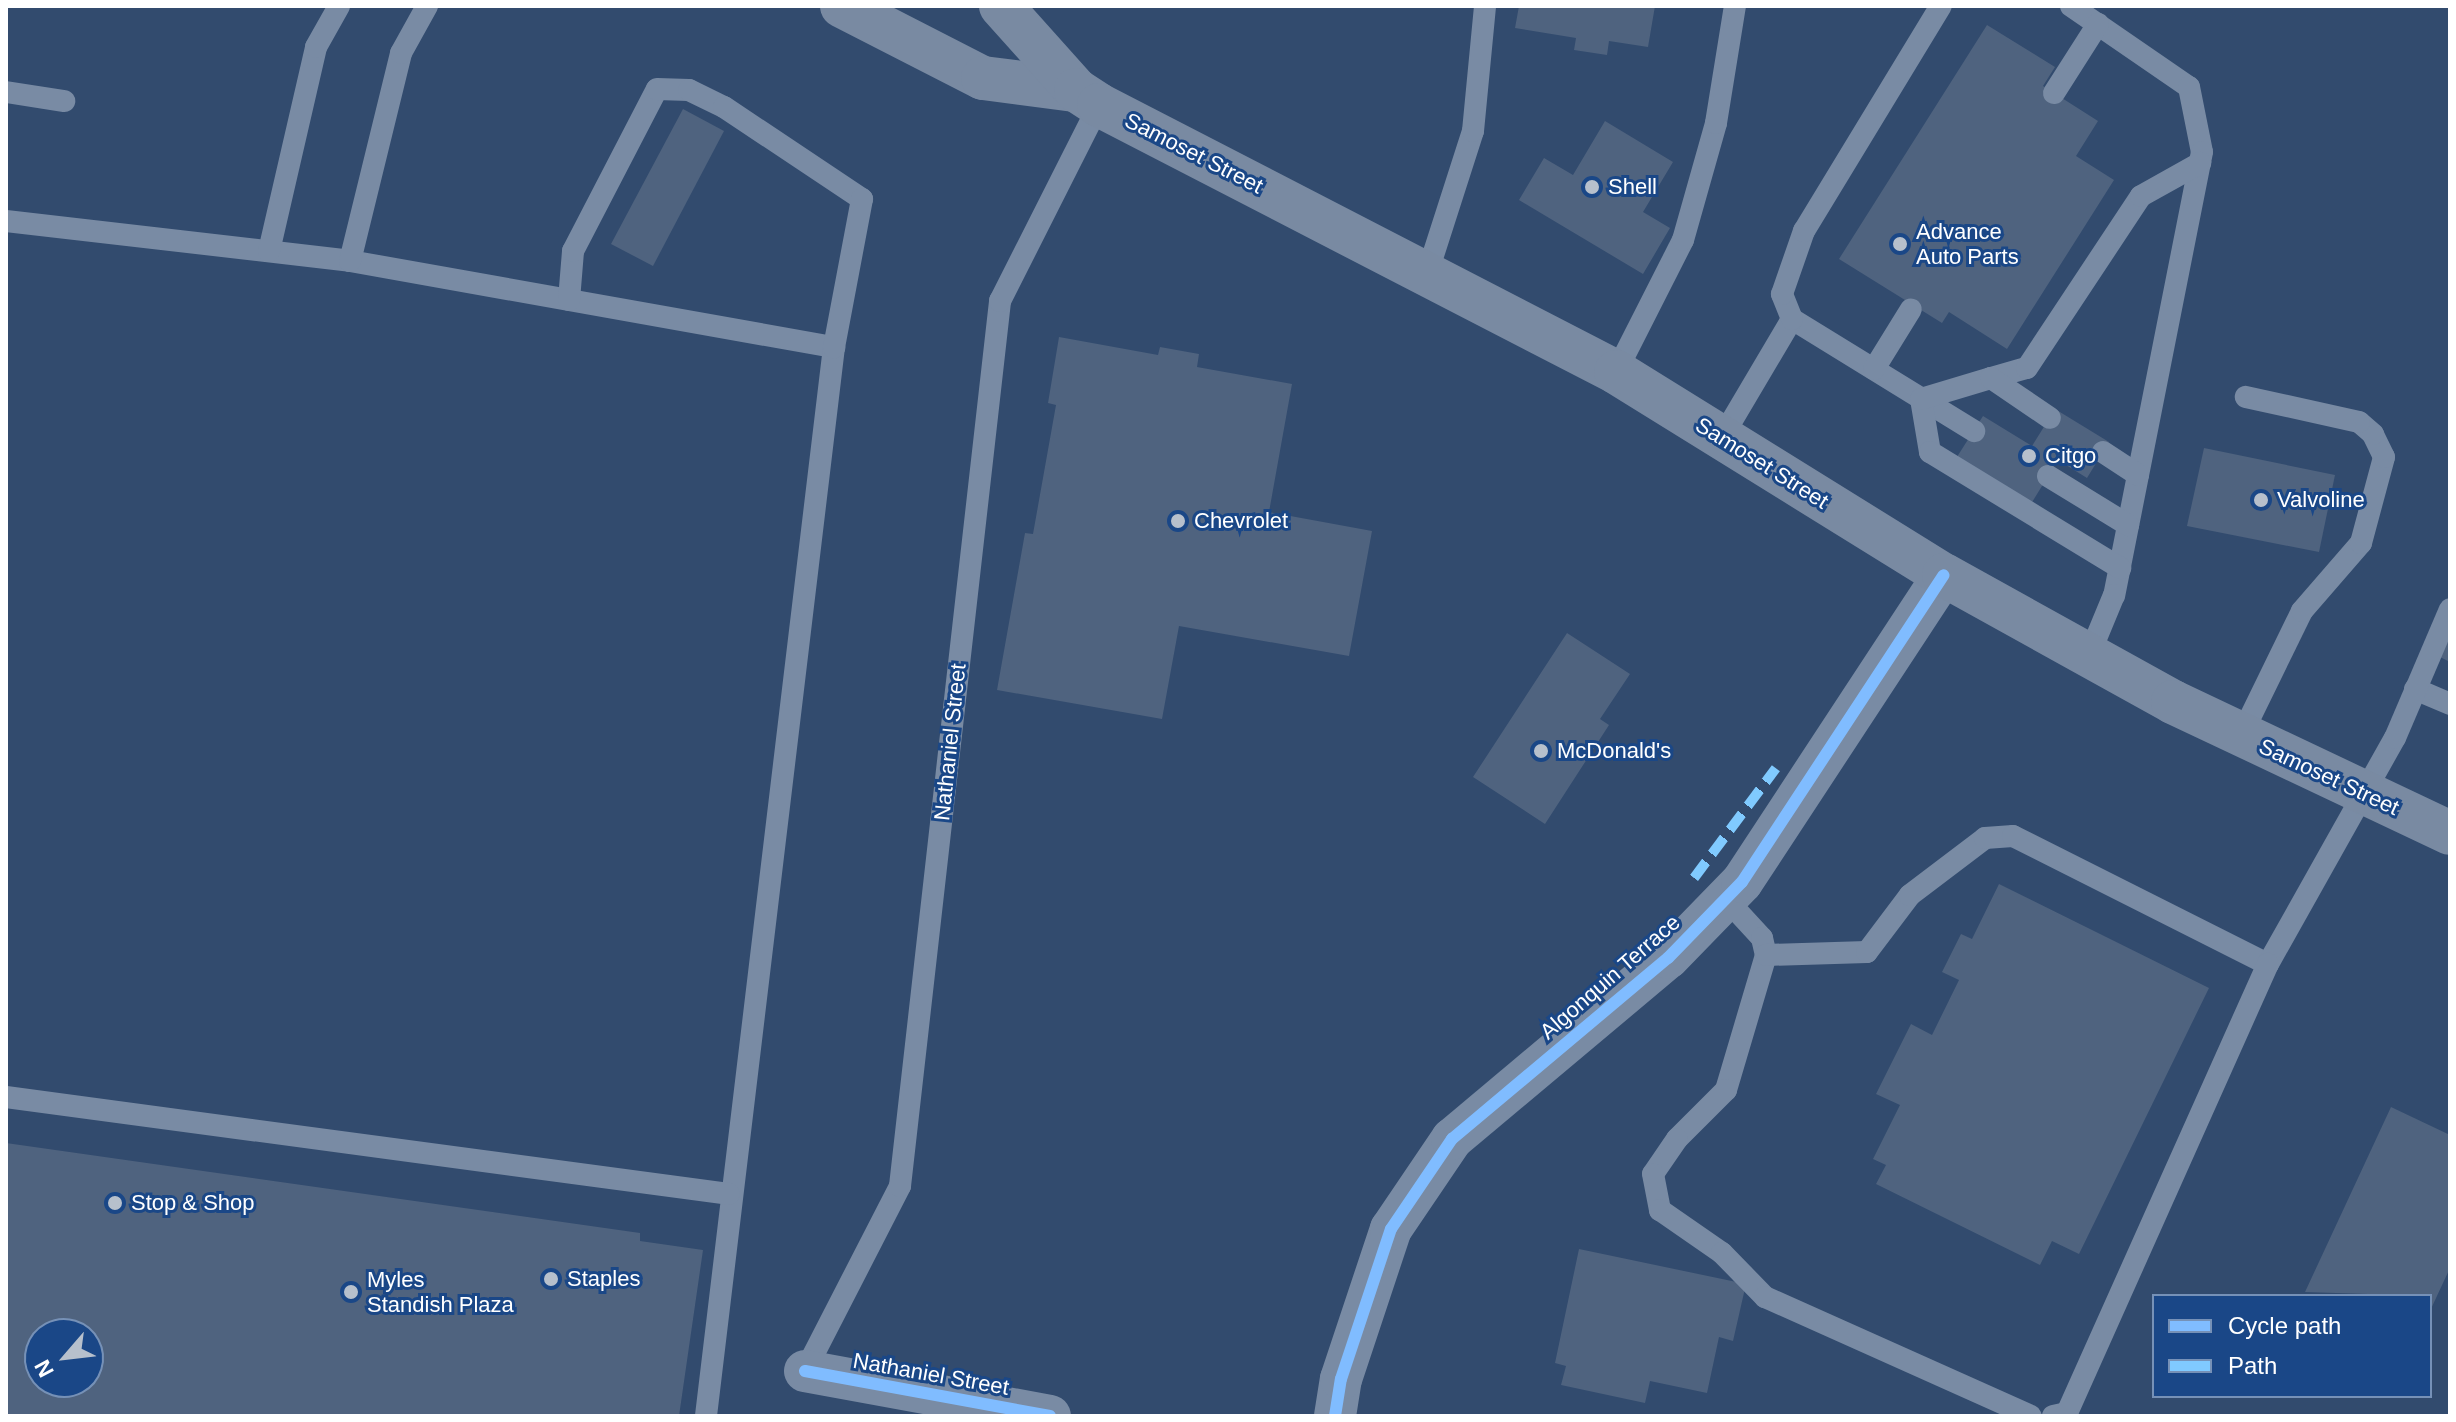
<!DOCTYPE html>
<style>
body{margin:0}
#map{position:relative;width:2456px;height:1422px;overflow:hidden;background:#324b6e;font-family:Helvetica,sans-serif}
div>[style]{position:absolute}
.building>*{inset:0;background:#4f637f}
.service>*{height:22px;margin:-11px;padding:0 11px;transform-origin:11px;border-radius:11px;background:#798ba4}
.minor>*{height:42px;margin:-21px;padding:0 21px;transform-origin:21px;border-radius:21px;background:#798ba4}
.trunk>*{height:44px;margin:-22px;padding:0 22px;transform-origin:22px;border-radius:22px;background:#798aa2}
.quiet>*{height:10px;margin-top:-5px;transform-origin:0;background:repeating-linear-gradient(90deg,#80caff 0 20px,transparent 0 30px)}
.cycleway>*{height:12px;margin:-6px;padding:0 6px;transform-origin:6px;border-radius:6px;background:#80bcff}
.dots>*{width:22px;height:22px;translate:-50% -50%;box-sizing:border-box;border:4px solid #1a4787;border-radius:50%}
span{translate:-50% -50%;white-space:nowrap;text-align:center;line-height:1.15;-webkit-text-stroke:6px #1a4787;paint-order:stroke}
.street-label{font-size:22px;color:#fff}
.poi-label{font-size:22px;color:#fff}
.left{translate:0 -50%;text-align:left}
.frame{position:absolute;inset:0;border:8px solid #fff;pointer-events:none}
.legend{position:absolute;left:2152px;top:1294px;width:280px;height:104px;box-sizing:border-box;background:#1a4787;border:2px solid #7691b7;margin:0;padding:10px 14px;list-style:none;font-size:24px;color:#fff}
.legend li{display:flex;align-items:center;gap:16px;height:40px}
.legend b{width:40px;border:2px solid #7691b7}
.north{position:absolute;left:24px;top:1318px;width:80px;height:80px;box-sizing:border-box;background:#1a4787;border:2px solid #7691b7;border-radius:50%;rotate:242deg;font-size:22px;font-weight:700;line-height:32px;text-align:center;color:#fff}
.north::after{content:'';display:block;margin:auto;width:28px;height:36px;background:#b7c0cc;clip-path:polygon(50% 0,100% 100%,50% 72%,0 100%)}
</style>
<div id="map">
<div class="building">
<i style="clip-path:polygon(1519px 6px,1655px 6px,1648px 47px,1609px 41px,1607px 55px,1574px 50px,1576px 38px,1515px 28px)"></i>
<i style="clip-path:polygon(1987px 25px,2055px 67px,2043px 86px,2098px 121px,2076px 156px,2114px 180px,2007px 349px,1949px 312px,1942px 323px,1839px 259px)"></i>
<i style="clip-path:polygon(683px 109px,724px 131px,653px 266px,611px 244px)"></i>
<i style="clip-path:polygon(1605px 121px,1673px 162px,1643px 212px,1670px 228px,1643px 274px,1519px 200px,1544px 158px,1573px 175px)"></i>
<i style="clip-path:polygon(1059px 337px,1158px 355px,1160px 347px,1199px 354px,1197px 367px,1292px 384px,1269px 512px,1372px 531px,1349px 656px,1179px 626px,1162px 719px,997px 690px,1025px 533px,1033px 534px,1056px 405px,1048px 403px)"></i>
<i style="clip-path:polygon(2055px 409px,2109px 442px,2087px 478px,2058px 460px,2029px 507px,1955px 460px,1983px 416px,2032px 446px)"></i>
<i style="clip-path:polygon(2204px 448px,2335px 475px,2319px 552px,2187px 526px)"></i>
<i style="clip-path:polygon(1567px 633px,1630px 674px,1600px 719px,1609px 725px,1545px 824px,1473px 777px)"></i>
<i style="clip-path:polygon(2450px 636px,2450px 662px,2440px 657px)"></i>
<i style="clip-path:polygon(1999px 884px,2209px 988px,2079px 1254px,2052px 1241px,2040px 1265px,1876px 1184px,1886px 1165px,1873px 1159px,1900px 1105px,1876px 1094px,1911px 1024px,1932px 1035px,1959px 980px,1942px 972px,1961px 934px,1972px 939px)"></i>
<i style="clip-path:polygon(2391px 1107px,2450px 1135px,2450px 1268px,2430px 1311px,2430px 1296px,2305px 1292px)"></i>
<i style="clip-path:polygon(evenodd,6px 1143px,640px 1233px,640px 1241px,703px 1250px,679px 1416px,6px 1416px,6px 1143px,40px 1334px,88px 1334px,88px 1382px,40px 1382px,40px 1334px)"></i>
<i style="clip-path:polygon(1579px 1249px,1746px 1284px,1733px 1341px,1719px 1337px,1707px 1393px,1650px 1381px,1645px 1403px,1561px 1385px,1566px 1366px,1555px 1363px)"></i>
</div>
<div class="service">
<i style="left:2071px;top:6px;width:143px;rotate:34.5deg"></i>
<i style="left:2189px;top:87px;width:66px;rotate:78.7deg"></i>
<i style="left:2202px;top:152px;width:452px;rotate:101.2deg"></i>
<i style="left:2114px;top:595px;width:63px;rotate:112.5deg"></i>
<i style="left:6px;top:92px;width:59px;rotate:8.8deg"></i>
<i style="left:2054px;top:93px;width:82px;rotate:-57.5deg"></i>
<i style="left:6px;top:221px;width:346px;rotate:6.6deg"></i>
<i style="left:350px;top:261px;width:492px;rotate:10.1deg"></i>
<i style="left:834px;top:347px;width:1077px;rotate:96.83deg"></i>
<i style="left:269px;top:251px;width:209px;rotate:-77deg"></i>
<i style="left:316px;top:47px;width:47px;rotate:-60.7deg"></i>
<i style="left:350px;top:261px;width:214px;rotate:-76.2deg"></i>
<i style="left:401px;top:53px;width:54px;rotate:-61deg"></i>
<i style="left:1428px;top:271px;width:147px;rotate:-72.2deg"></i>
<i style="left:1473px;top:131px;width:126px;rotate:-84.5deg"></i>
<i style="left:569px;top:300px;width:49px;rotate:-85.3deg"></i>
<i style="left:573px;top:251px;width:182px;rotate:-62.6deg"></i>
<i style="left:657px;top:89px;width:32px;rotate:2deg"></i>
<i style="left:689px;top:90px;width:39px;rotate:26deg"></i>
<i style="left:724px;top:107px;width:166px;rotate:33.7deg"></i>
<i style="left:862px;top:199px;width:151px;rotate:100.7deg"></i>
<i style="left:1792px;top:319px;width:214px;rotate:31.6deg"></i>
<i style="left:1874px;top:369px;width:70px;rotate:-58.3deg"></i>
<i style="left:1616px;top:372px;width:148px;rotate:-63.1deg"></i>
<i style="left:1683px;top:240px;width:122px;rotate:-74.2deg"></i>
<i style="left:1716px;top:123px;width:119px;rotate:-80.8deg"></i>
<i style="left:1991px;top:378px;width:37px;rotate:-16deg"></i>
<i style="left:2027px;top:368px;width:206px;rotate:-56.5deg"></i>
<i style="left:2141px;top:196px;width:68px;rotate:-29.2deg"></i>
<i style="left:1921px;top:399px;width:54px;rotate:80.4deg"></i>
<i style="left:1930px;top:452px;width:223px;rotate:31.4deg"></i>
<i style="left:1921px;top:399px;width:73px;rotate:-16.7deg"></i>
<i style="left:1991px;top:378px;width:71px;rotate:34.1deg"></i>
<i style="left:1721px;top:439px;width:139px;rotate:-59.4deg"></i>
<i style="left:1792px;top:319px;width:27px;rotate:-112deg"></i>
<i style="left:1782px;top:294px;width:67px;rotate:-70.8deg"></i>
<i style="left:1804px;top:231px;width:263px;rotate:-58.7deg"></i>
<i style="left:2103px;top:452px;width:42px;rotate:33.3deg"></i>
<i style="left:2048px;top:476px;width:94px;rotate:31.5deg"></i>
<i style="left:2415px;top:689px;width:38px;rotate:23deg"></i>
<i style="left:2241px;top:736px;width:139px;rotate:-64deg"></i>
<i style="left:2302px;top:611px;width:90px;rotate:-49.1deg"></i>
<i style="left:2361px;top:543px;width:89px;rotate:-75deg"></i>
<i style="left:2384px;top:457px;width:25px;rotate:-116deg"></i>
<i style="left:2373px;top:434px;width:18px;rotate:-139deg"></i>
<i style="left:2359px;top:422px;width:116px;rotate:-167.5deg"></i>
<i style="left:1726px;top:899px;width:53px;rotate:47.3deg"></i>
<i style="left:1762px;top:938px;width:17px;rotate:77deg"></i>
<i style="left:1766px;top:955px;width:141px;rotate:106.5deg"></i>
<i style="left:1726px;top:1090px;width:69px;rotate:135deg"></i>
<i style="left:1677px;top:1139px;width:42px;rotate:124.4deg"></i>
<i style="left:1653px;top:1174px;width:37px;rotate:79deg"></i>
<i style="left:1660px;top:1210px;width:75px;rotate:34.7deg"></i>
<i style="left:1722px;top:1253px;width:62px;rotate:45.7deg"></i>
<i style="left:1765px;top:1297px;width:291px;rotate:24.1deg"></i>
<i style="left:1766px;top:955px;width:101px;rotate:-1.7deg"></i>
<i style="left:1867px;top:952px;width:71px;rotate:-53deg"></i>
<i style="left:1910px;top:895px;width:94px;rotate:-37.2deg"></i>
<i style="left:1985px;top:838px;width:28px;rotate:-4deg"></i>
<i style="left:2013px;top:836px;width:285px;rotate:26.7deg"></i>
<i style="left:2268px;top:964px;width:259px;rotate:-60.7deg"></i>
<i style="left:2395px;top:738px;width:140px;rotate:-66.9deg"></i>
<i style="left:6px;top:1097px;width:729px;rotate:7.64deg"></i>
<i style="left:805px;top:1371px;width:208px;rotate:-62.8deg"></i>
<i style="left:900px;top:1186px;width:891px;rotate:-83.55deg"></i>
<i style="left:1000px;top:301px;width:220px;rotate:-63.2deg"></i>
<i style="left:2053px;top:1416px;width:14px;rotate:-12deg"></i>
<i style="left:2067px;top:1413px;width:492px;rotate:-65.9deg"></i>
</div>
<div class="minor">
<i style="left:805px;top:1371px;width:249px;rotate:10.4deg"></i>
<i style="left:1335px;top:1416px;width:37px;rotate:-81deg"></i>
<i style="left:1341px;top:1379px;width:158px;rotate:-71.6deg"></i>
<i style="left:1391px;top:1229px;width:109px;rotate:-55.9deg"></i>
<i style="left:1452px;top:1139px;width:282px;rotate:-40deg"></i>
<i style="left:1668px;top:958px;width:106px;rotate:-45.8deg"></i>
<i style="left:1742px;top:882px;width:367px;rotate:-56.7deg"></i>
</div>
<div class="trunk">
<i style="left:842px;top:6px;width:158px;rotate:27.1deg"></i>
<i style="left:983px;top:78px;width:94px;rotate:7.4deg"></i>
<i style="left:1001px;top:6px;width:113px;rotate:48.2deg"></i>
<i style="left:1076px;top:90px;width:27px;rotate:33deg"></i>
<i style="left:1099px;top:105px;width:582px;rotate:27.31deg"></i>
<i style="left:1616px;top:372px;width:386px;rotate:31.8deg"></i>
<i style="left:1944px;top:575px;width:262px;rotate:29deg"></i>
<i style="left:2173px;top:702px;width:306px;rotate:25.3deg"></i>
</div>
<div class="quiet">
<i style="left:1694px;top:878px;width:137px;rotate:-53.3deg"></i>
</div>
<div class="cycleway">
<i style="left:805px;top:1371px;width:249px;rotate:10.4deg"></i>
<i style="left:1335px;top:1416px;width:37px;rotate:-81deg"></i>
<i style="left:1341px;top:1379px;width:158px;rotate:-71.6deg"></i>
<i style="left:1391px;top:1229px;width:109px;rotate:-55.9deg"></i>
<i style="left:1452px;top:1139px;width:282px;rotate:-40deg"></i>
<i style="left:1668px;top:958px;width:106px;rotate:-45.8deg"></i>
<i style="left:1742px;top:882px;width:367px;rotate:-56.7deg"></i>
</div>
<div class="dots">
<i style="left:1592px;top:187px;background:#b7c0cc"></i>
<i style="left:1900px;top:244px;background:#b7c0cc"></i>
<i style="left:2029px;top:456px;background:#b7c0cc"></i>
<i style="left:2261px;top:500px;background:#b7c0cc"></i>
<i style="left:1178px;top:521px;background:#b7c0cc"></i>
<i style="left:1541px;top:751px;background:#b7c0cc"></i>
<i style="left:115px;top:1203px;background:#b7c0cc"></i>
<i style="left:551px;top:1279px;background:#b7c0cc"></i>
<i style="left:351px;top:1292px;background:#b7c0cc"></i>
</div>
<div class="street-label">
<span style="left:1194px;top:153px;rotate:27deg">Samoset Street</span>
<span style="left:1762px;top:463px;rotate:32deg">Samoset Street</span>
<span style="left:950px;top:742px;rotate:-84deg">Nathaniel Street</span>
<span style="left:2329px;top:777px;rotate:25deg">Samoset Street</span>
<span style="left:1610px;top:977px;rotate:-41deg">Algonquin Terrace</span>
<span style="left:931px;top:1374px;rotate:10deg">Nathaniel Street</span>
</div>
<div class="poi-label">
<span class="left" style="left:1608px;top:187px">Shell</span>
<span class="left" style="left:1916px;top:244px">Advance<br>Auto Parts</span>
<span class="left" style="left:2045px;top:456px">Citgo</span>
<span class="left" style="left:2277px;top:500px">Valvoline</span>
<span class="left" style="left:1194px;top:521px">Chevrolet</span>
<span class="left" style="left:1557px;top:751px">McDonald's</span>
<span class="left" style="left:131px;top:1203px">Stop &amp; Shop</span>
<span class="left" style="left:367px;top:1292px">Myles<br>Standish Plaza</span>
<span class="left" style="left:567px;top:1279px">Staples</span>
</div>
<div class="frame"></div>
<ul class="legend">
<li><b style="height:10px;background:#80bcff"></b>Cycle path</li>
<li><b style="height:10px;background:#80caff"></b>Path</li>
</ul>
<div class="north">N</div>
</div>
